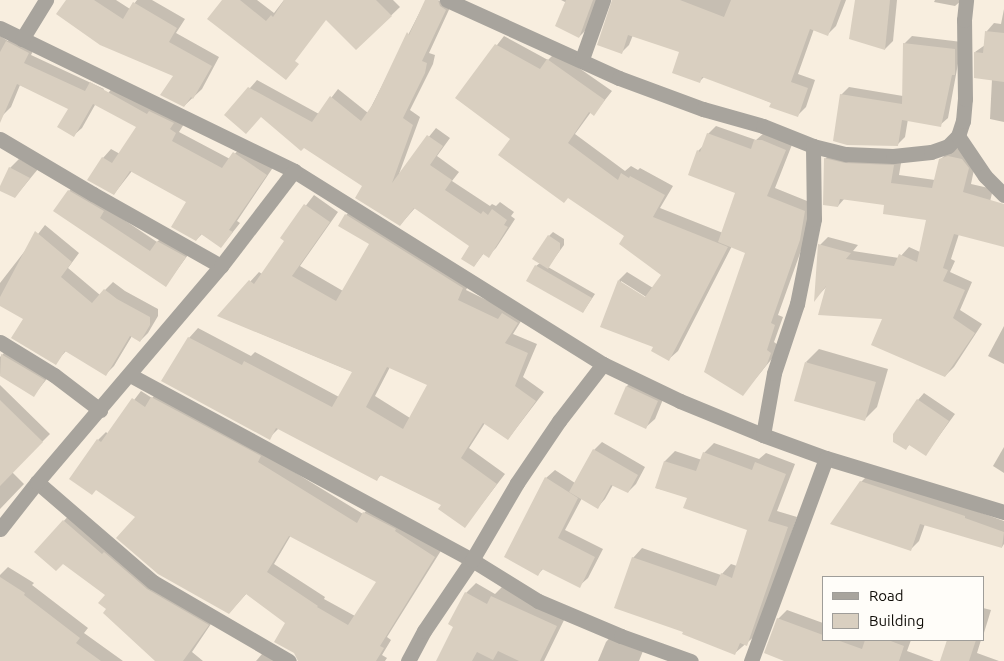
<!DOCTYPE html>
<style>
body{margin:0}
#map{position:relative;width:1004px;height:661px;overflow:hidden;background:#f8eedf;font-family:Ubuntu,sans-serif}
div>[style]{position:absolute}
.shadow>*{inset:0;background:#0003}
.building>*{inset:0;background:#d9cfc0}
.minor>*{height:15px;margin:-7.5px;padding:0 7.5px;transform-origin:7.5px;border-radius:7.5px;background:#a8a49d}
span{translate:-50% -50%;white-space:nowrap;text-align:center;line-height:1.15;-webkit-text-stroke:4px #fffdf9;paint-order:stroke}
.legend{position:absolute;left:822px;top:576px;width:162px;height:65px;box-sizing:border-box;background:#fffdf9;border:1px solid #9f9d99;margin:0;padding:6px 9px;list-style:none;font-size:15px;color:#100d08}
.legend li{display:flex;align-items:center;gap:10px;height:25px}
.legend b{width:25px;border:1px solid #9f9d99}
</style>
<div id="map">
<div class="shadow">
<i style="clip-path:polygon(67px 0,116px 0,130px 9px,137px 0,152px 0,185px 19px,176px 33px,219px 57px,202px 89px,184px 106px,175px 75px)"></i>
<i style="clip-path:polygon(223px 0,257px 0,274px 13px,284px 0,331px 0,287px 66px)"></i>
<i style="clip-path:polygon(371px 0,393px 0,400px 7px,356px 49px)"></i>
<i style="clip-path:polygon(426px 0,453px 1px,429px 53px,435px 55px,433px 64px,410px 110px,420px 117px,399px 174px,436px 128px,450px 138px,437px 156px,459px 172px,452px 181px,490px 206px,492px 204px,496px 206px,500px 202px,514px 212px,511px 216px,515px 219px,496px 248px,488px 256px,484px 253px,474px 266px,471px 246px,415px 208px,400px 225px,364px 186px,261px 116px,226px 115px,257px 80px,319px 114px,338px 89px,368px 113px)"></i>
<i style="clip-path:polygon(561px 0,597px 0,587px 29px,579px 37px,565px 2px)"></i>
<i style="clip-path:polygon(613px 0,846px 0,836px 26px,828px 34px,814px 29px,798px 74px,815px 80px,806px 107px,798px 115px,772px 103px,705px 76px,700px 81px,680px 51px,633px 35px,629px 45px,621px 53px)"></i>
<i style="clip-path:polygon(857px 0,897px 0,893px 41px,885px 49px)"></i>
<i style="clip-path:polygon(935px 0,962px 0,955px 6px,934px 2px)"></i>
<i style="clip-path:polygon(1004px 9px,1004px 122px,990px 119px,992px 79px,975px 52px,985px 45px,987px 31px,994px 23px,1001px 24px)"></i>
<i style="clip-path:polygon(14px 34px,36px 45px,31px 55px,104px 89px,82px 128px,74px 135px,70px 108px,20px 85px,11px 107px,3px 115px,0 113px,0 36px,8px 41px)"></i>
<i style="clip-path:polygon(evenodd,504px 36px,548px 60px,556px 52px,612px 91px,594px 114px,591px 112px,575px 134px,625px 171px,631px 166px,638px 170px,640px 168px,673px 186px,660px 208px,723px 233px,737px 192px,698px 151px,704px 145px,708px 134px,716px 126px,756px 140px,764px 133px,793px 142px,775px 188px,812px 203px,808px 231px,778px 315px,783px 317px,774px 342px,778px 345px,775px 355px,743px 394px,747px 253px,732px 246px,678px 351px,669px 359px,654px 346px,619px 280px,627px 272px,653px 288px,662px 275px,626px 236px,512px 139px,456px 98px,504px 36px,621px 281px,651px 300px,650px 302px,621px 284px,621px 281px)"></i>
<i style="clip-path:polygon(912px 36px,962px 42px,948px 118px,940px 125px,908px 119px,905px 137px,897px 145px,841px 95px,849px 87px,903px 96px,904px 44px)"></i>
<i style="clip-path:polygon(116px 83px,184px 124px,179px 132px,230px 159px,243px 145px,274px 166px,237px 221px,240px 223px,221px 247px,202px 234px,196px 240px,188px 201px,132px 171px,114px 194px,103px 158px,111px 149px,120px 154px,138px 127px,99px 105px)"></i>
<i style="clip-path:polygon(957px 148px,976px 160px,971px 184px,993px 189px,989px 206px,1004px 211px,1004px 246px,959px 234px,951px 259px,955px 261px,950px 272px,972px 282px,960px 310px,982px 324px,954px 367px,945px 376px,883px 318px,828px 285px,815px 299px,820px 245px,828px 237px,858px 245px,853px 251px,899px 258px,909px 247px,920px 252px,927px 219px,886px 204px,845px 198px,838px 206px,825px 159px,833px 151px,902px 157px,899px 175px,935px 180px,940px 160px,949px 151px)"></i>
<i style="clip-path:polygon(19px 159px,38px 169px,15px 197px,0 189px,10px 168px)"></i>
<i style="clip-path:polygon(77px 183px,108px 209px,157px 242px,166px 233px,193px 248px,166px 285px,69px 191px)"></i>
<i style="clip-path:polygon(evenodd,314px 195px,338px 212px,300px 266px,343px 291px,371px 244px,346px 215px,356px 206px,472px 278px,466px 290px,507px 310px,526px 313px,513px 334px,537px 344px,523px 377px,544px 392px,508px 439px,485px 423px,469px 448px,505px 474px,465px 526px,443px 505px,381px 475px,377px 479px,279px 428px,269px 438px,189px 338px,198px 328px,251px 356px,255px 352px,339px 397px,353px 372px,219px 316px,259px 272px,262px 274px,286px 241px,281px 238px,314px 195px,390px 367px,429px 384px,410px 418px,375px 396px,390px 367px)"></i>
<i style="clip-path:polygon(45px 225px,79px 253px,68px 268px,100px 295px,113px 282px,125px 291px,158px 309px,158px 316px,148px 333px,140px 341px,132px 336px,114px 366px,106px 374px,66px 351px,55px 363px,25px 318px,0 305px,0 283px)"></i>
<i style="clip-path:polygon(553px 232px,564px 239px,564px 245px,548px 267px,595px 294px,583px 312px,536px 266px,540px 263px,549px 236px)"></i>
<i style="clip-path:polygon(1004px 326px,1004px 364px,988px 356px)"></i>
<i style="clip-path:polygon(11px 346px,53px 371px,34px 395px,0 374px,0 357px)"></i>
<i style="clip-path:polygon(819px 349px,888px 369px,877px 407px,864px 420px,806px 362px)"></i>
<i style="clip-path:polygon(636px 377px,666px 392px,655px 419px,646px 427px,616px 413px,627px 386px)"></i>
<i style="clip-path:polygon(0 385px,50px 434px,12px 472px,24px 484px,0 509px)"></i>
<i style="clip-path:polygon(evenodd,160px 390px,363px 514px,372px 505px,442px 549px,387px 637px,391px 640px,382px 655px,387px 658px,385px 661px,337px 661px,247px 593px,229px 613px,137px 517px,98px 440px,106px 432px,108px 434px,141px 391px,152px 398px,160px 390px,291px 535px,378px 581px,355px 616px,324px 599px,325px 597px,274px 564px,291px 535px)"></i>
<i style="clip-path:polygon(924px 393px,955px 414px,926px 454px,910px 444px,905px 449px,918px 400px)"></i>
<i style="clip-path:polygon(602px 442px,645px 467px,636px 484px,628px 492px,613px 485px,605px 499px,598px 507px,582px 498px,565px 530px,603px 549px,588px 578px,579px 586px,544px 568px,538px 574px,546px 478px,555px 470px,575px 483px,594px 450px)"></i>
<i style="clip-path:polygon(714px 443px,759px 459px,766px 453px,795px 464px,777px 511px,797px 517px,756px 635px,735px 653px,685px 631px,633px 558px,642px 548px,721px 575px,731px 564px,737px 566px,749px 529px,689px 497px,656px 488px,665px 461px,675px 451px,702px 460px,704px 453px)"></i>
<i style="clip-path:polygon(1004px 447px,1004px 473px,993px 466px)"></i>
<i style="clip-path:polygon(870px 473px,1004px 521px,1004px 544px,1002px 547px,925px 524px,919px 541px,910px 550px,861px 482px)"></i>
<i style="clip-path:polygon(73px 511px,156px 580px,217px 615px,192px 652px,203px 661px,158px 661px,108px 609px,107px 595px,63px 562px,36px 551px)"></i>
<i style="clip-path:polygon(8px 567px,34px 583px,32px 585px,88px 628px,84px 633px,123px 661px,0 661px,0 575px)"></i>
<i style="clip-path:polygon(476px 583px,495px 594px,502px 587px,566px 616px,544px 661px,437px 661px,455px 626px,466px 593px)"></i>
<i style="clip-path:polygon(983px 608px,991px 610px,983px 636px)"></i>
<i style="clip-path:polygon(787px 610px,823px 623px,823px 640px,911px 640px,907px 651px,934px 661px,784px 661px,778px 619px)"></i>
<i style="clip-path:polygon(614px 633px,645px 646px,639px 661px,598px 661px,606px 642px)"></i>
<i style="clip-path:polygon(948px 640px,981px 640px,977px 653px,999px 661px,941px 661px)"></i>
<i style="clip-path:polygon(269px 646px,295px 661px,256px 661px)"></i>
</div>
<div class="building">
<i style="clip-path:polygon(66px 0,94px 0,123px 19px,133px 2px,177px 28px,169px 42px,212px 66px,193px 99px,191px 97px,184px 107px,160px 95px,173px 76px,100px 45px,56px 14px)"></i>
<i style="clip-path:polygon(222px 0,240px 0,266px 21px,271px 15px,273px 17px,284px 0,376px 0,392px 16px,356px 50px,326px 20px,295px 61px,299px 64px,286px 80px,207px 19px)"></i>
<i style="clip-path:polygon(425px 0,438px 0,440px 6px,446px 10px,422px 61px,427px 63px,425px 73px,403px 118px,413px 125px,392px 183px,427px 135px,443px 146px,430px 165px,452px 180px,445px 190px,481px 214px,483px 211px,488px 215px,492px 209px,507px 220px,504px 225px,508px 227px,489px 258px,483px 254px,474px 267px,461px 259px,469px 246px,414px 208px,400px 226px,355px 198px,362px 186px,304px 148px,301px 151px,261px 117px,246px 134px,224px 115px,248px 87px,312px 122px,330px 96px,361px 121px,373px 104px,407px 32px,409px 35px)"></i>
<i style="clip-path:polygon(566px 0,593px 0,579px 38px,555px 26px)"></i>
<i style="clip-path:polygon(612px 0,680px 0,724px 17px,731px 0,841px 0,828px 36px,810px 29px,791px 82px,808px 88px,798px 117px,769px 107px,771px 103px,702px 77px,700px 83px,672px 73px,679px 52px,628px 35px,622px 54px,597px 45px)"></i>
<i style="clip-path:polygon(855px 0,890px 0,885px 50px,849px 39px)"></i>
<i style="clip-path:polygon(985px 31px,1004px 33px,1004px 82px,974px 78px,974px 52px,983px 53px)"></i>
<i style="clip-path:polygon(6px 41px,29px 53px,24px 63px,85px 91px,90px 82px,147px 114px,149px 111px,174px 123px,170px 129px,176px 133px,172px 141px,222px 168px,233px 152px,267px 175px,229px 230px,233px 232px,221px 248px,201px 234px,196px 241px,171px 227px,186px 202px,130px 171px,114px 195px,87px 180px,102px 157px,112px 163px,136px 127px,93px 104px,74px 137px,57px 127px,68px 109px,17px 84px,0 123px,0 52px)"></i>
<i style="clip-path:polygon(903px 43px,955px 49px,955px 75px,952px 75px,941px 127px,902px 120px,898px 146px,847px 145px,833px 141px,840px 94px,902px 104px)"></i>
<i style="clip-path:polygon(495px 44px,540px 69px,547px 59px,605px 100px,594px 116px,589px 112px,568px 143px,618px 180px,621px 173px,629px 178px,630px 176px,665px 195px,653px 217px,728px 247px,669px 361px,651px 351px,653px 347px,600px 327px,618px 280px,645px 297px,661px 275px,619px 244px,624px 236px,568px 198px,564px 203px,498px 155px,510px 139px,455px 98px)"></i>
<i style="clip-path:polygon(707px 133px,751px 149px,754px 140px,762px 140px,786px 150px,767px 196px,805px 211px,800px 240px,771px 323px,775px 325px,767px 350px,771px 353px,767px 364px,743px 396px,704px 372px,745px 253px,718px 242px,735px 193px,688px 175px,697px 150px,700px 152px)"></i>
<i style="clip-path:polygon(948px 156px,962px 159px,969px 168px,963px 192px,1004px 204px,1004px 247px,954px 234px,943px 268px,948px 270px,943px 281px,965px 290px,953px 318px,975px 333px,945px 377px,871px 345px,882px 319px,818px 315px,826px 286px,814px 302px,818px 244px,851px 253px,846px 259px,894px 266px,899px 254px,917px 262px,926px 220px,883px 214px,884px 205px,840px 199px,838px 207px,823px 205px,824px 158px,845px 163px,894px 165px,891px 183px,932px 188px,939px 159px)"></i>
<i style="clip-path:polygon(9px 167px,30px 178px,15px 198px,0 191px,0 186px)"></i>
<i style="clip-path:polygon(68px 190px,104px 211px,100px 218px,150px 251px,157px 241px,186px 257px,166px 287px,53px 211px)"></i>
<i style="clip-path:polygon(evenodd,304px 204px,330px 222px,292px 276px,336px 301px,369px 244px,338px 226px,345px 214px,463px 288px,458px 300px,498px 319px,502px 313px,518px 323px,505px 343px,528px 353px,515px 386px,536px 401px,508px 440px,483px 423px,461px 458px,497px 484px,465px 528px,438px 509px,441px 505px,380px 475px,377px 481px,276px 428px,270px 440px,161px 381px,188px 337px,242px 365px,244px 361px,332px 407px,352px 372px,217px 316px,249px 280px,254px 284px,284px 241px,280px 238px,304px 204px,387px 367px,427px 385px,403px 429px,366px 407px,387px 367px)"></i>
<i style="clip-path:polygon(35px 231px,72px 262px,61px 277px,92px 303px,104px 289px,117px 299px,150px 317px,150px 325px,140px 342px,130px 336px,106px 376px,65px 351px,56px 365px,11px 338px,23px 319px,0 306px,0 297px)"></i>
<i style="clip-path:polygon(548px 235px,560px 243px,560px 250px,548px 269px,532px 259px)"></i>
<i style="clip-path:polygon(535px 265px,592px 298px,583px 313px,526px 281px)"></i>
<i style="clip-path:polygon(1px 354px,45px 380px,34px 397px,0 376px)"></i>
<i style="clip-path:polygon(805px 362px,876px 382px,865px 421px,794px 401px)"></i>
<i style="clip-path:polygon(626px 386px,658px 401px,646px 429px,614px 414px)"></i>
<i style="clip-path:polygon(evenodd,151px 397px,261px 456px,258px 462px,357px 523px,363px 512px,396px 529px,395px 531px,435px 557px,380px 646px,384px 648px,376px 661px,298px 661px,294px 653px,274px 642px,285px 623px,246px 594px,229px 614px,158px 574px,116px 538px,135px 517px,96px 490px,92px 495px,69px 479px,97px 439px,101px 442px,132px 398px,145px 407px,151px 397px,289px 536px,376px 582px,348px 625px,317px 607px,318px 606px,267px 572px,289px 536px)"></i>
<i style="clip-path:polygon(917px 399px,949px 421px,926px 456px,909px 445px,906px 450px,893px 442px,893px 434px)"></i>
<i style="clip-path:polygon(0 400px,43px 442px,0 486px)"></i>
<i style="clip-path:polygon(593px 449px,638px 475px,628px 493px,611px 485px,598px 509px,569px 492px)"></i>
<i style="clip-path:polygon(703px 452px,752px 470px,755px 462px,786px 474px,768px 521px,788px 527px,747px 646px,740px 643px,735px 655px,682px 634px,683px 632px,614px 608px,632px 557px,716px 586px,721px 573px,732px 578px,747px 530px,683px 508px,687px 498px,655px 488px,664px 461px,696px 471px)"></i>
<i style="clip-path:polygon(545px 477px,578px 498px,558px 538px,595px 557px,580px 588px,542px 569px,538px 576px,504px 557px)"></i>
<i style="clip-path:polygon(860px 481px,965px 516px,965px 518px,1004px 532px,1002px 548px,920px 524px,911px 551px,830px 524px)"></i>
<i style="clip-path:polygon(63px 520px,102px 554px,104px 552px,147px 589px,209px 625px,183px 661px,155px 661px,103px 613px,106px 609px,98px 603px,105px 595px,63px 564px,56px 571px,34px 552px)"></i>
<i style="clip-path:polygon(0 577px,25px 593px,24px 595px,80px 638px,76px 643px,101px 661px,0 661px)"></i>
<i style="clip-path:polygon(465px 592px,487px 604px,491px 596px,557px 626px,540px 661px,519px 661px,498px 651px,493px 660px,477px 652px,472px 661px,436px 661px,453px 627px,448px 624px)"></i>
<i style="clip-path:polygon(777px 618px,823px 635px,823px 640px,837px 640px,862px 649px,865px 640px,888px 640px,904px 646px,899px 661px,784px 661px,764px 653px)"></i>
<i style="clip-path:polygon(947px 640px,976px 640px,969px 661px,940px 661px)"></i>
</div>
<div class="minor">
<i style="left:447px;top:0;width:189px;rotate:24.4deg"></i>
<i style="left:619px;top:78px;width:90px;rotate:20.3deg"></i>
<i style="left:703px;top:109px;width:62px;rotate:15.8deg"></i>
<i style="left:763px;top:126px;width:54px;rotate:21.8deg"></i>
<i style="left:813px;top:146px;width:34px;rotate:14deg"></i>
<i style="left:846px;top:154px;width:47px;rotate:2.4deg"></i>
<i style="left:893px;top:156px;width:38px;rotate:-6deg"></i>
<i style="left:931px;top:152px;width:18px;rotate:-19deg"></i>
<i style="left:948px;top:146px;width:14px;rotate:-45deg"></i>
<i style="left:958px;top:136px;width:16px;rotate:-72deg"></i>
<i style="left:963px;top:121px;width:22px;rotate:-85deg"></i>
<i style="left:965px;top:99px;width:79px;rotate:-90.7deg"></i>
<i style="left:964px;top:20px;width:20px;rotate:-84deg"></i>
<i style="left:0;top:28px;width:327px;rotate:25.9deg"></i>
<i style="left:294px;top:171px;width:364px;rotate:32deg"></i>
<i style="left:603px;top:364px;width:85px;rotate:25.7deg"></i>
<i style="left:680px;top:401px;width:90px;rotate:22.3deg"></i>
<i style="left:763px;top:435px;width:67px;rotate:20.1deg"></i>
<i style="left:826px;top:458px;width:186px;rotate:16.9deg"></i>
<i style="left:22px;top:39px;width:46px;rotate:-58.4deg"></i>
<i style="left:582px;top:59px;width:63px;rotate:-70.4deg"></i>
<i style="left:958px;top:136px;width:48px;rotate:56deg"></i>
<i style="left:985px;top:176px;width:27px;rotate:45deg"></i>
<i style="left:0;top:139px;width:108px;rotate:30.6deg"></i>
<i style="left:93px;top:194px;width:147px;rotate:29.4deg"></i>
<i style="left:0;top:342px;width:63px;rotate:31.4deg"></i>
<i style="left:54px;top:375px;width:58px;rotate:37.3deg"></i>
<i style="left:130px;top:375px;width:389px;rotate:28.4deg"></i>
<i style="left:472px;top:560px;width:78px;rotate:31.8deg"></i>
<i style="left:538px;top:601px;width:90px;rotate:22.9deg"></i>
<i style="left:621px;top:636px;width:74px;rotate:19.7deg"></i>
<i style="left:763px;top:435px;width:63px;rotate:-79.9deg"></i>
<i style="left:774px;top:373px;width:73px;rotate:-71.6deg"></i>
<i style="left:797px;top:304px;width:87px;rotate:-78.7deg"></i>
<i style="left:814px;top:219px;width:73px;rotate:-90.8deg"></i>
<i style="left:37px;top:482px;width:153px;rotate:40.8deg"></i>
<i style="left:153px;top:582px;width:157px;rotate:30.2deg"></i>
<i style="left:0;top:529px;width:60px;rotate:-51.8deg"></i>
<i style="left:37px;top:482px;width:284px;rotate:-49.6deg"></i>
<i style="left:221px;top:266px;width:120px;rotate:-52.5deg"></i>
<i style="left:408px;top:661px;width:34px;rotate:-62deg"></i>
<i style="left:424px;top:631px;width:86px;rotate:-55.9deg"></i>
<i style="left:472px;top:560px;width:89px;rotate:-59.7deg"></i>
<i style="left:517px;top:483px;width:75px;rotate:-55.9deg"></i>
<i style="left:559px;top:421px;width:72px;rotate:-52.3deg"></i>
<i style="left:751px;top:661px;width:216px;rotate:-69.7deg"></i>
</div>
<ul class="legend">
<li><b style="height:6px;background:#a8a49d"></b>Road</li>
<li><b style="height:14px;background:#d9cfc0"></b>Building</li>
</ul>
</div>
